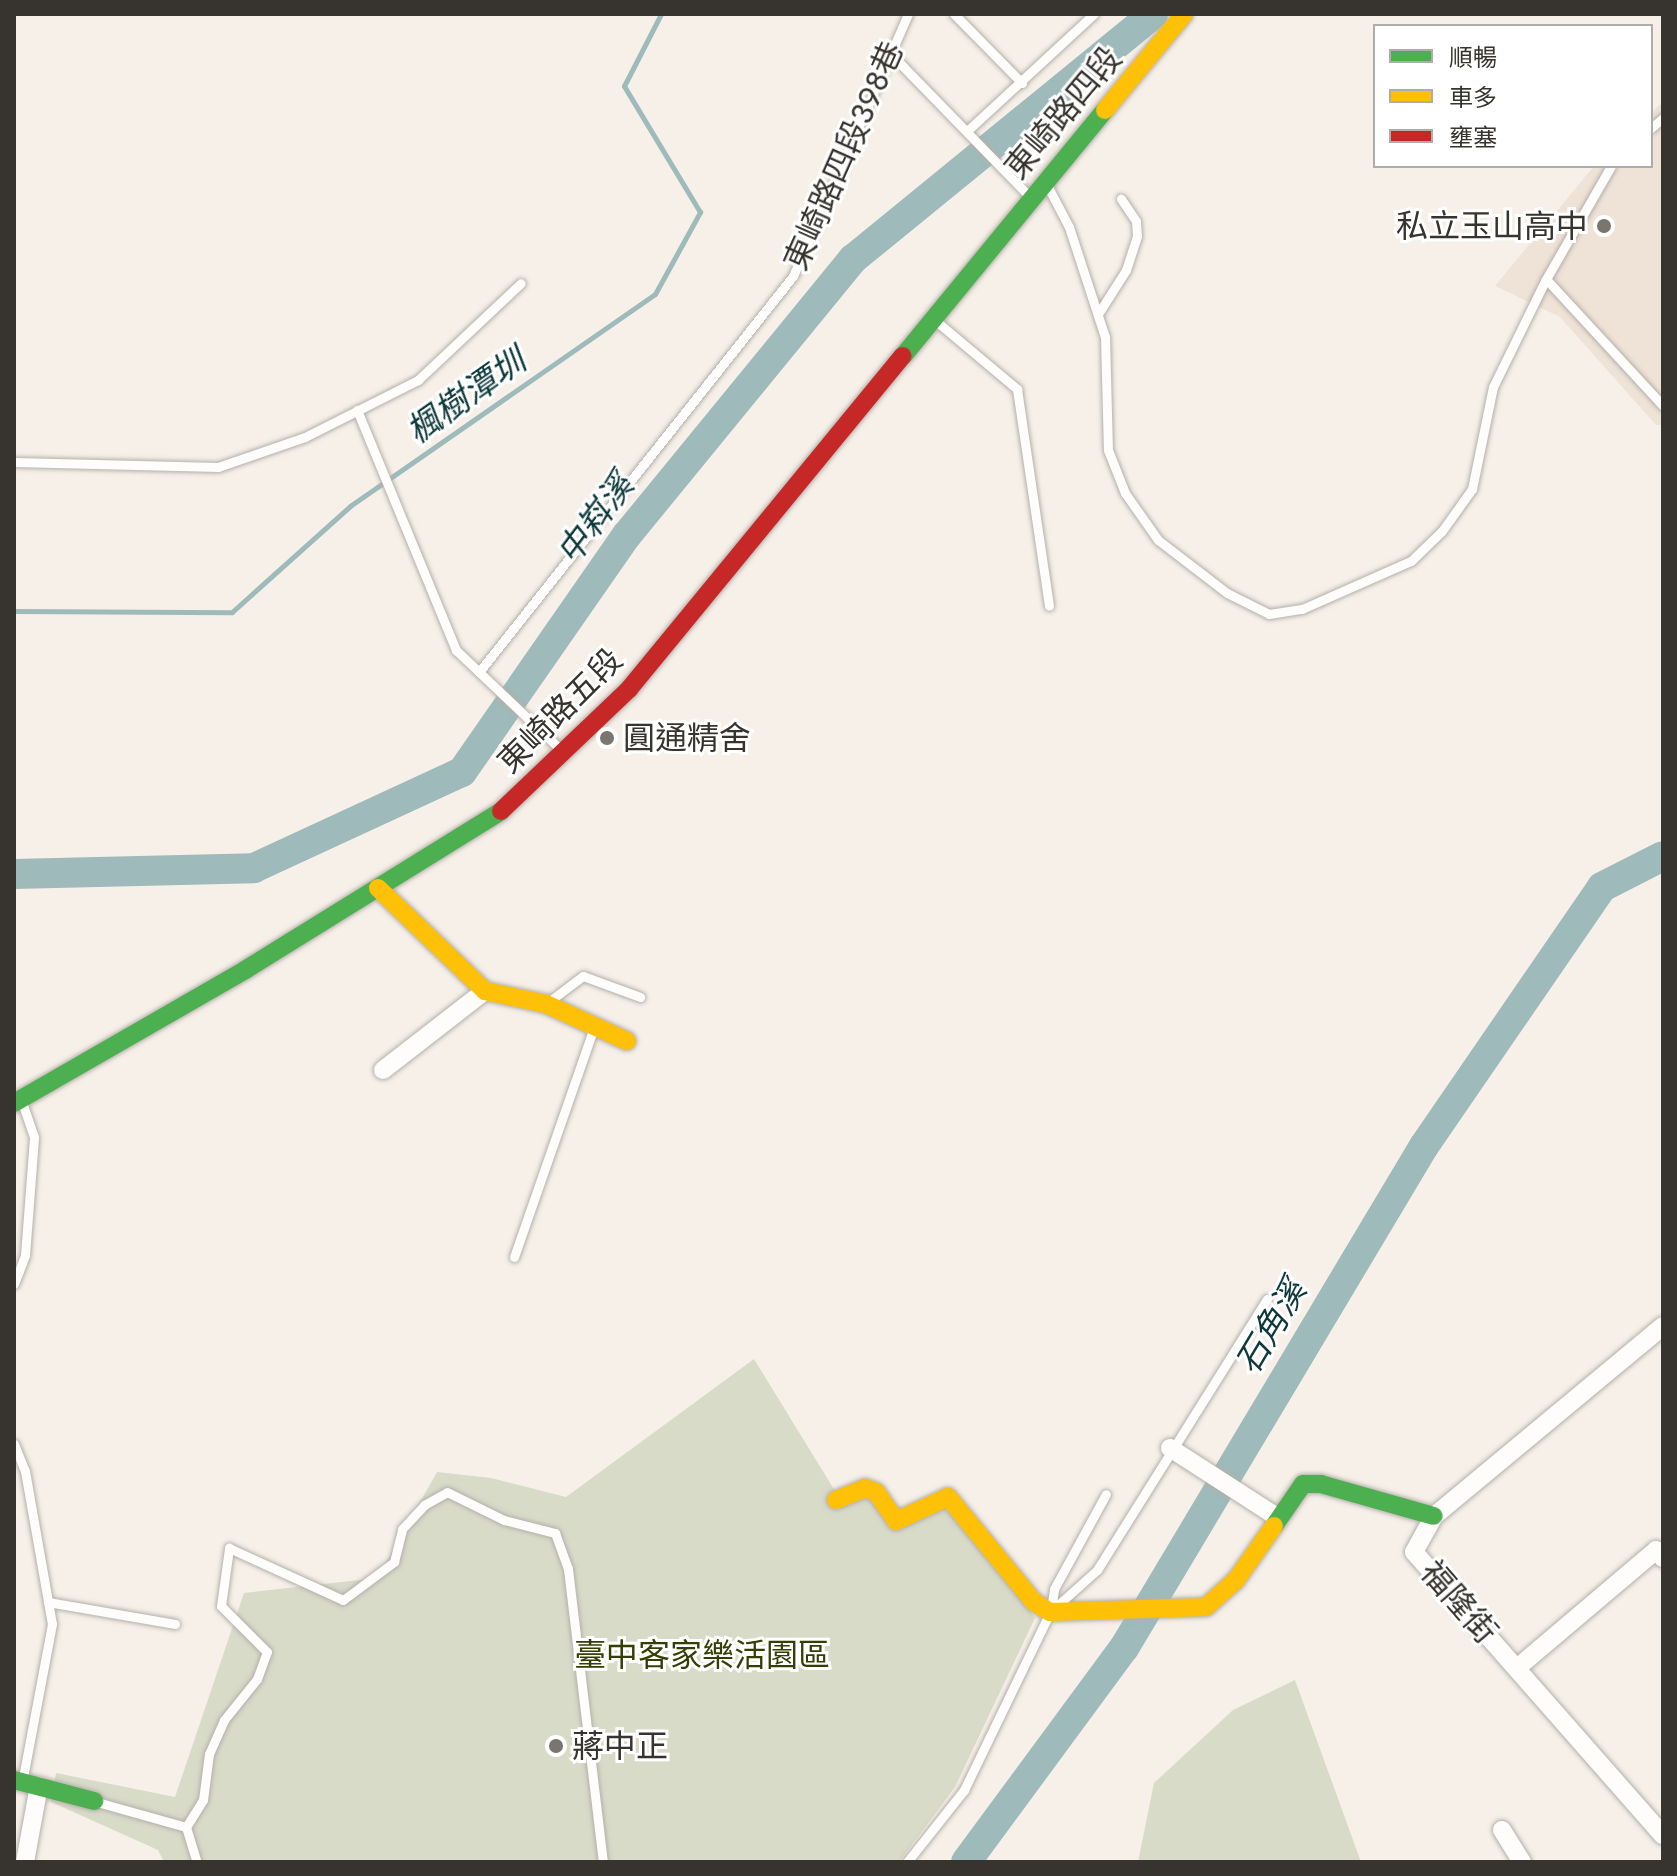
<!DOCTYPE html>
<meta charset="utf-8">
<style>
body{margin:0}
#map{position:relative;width:1677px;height:1876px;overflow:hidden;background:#f6f0e9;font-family:Jost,"Noto Sans TC",sans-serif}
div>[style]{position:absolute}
.built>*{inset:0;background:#efe3d7}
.green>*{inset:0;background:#d9dbc9}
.stream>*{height:5px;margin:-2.5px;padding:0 2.5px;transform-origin:2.5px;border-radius:2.5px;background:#9ebaba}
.river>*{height:30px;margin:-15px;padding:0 15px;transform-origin:15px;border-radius:15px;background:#9ebaba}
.roads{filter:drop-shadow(0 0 2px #b5b0aa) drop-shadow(0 0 2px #b5b0aa)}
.lane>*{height:9px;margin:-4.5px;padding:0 4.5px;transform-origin:4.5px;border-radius:4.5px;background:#fefdfc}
.street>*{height:18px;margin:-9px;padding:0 9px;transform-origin:9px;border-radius:9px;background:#fefdfc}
.fast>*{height:18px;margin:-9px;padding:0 9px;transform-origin:9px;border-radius:9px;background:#4caf50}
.slow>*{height:18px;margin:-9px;padding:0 9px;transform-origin:9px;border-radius:9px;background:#ffc107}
.jam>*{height:18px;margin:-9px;padding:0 9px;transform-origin:9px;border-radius:9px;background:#c62828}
.dots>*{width:22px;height:22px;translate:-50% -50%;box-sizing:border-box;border:4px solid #fff;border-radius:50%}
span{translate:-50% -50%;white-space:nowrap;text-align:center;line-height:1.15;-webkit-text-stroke:6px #fff;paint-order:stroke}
.street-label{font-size:32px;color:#37332e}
.poi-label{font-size:32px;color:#37332e}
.right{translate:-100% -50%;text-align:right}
.left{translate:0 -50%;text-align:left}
.park-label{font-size:32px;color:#353e05}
.water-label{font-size:34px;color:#0e393b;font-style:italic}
.frame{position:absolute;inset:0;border:16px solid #37332e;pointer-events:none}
.legend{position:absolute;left:1373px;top:24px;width:280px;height:144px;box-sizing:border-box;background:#fff;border:2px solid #afadab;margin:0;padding:10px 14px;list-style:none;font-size:24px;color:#37332e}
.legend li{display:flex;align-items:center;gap:16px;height:40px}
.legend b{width:40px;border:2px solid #afadab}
</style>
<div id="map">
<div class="built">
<i style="clip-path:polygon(1663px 102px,1663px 425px,1656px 425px,1560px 317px,1495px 286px,1594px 166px,1651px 166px,1651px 112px)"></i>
</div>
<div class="green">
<i style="clip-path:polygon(754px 1359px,843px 1504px,871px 1493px,897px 1526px,950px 1499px,1035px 1618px,955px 1787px,899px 1862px,164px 1862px,158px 1850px,51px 1802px,56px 1773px,175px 1797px,244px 1593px,377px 1578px,437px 1472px,491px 1478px,566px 1497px)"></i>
<i style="clip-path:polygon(1295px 1680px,1361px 1862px,1138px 1862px,1154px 1783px,1233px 1710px)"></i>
</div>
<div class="stream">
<i style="left:14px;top:611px;width:218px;rotate:0.3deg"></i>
<i style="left:232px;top:612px;width:159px;rotate:-41.9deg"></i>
<i style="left:350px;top:506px;width:371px;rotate:-34.8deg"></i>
<i style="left:655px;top:294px;width:94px;rotate:-61.2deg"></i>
<i style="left:700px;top:212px;width:147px;rotate:-121.1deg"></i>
<i style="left:624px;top:86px;width:81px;rotate:-62.8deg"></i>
</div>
<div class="river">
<i style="left:14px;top:874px;width:240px;rotate:-1.4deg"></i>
<i style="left:254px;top:868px;width:229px;rotate:-24.8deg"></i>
<i style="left:462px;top:772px;width:289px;rotate:-55.2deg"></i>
<i style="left:627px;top:535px;width:357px;rotate:-50.7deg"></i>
<i style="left:853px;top:259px;width:387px;rotate:-39.2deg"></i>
<i style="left:966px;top:1862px;width:266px;rotate:-53.6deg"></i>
<i style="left:1124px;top:1648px;width:585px;rotate:-59.14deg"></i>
<i style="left:1424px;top:1146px;width:314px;rotate:-55.5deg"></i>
<i style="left:1602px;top:887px;width:68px;rotate:-26.9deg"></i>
</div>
<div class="roads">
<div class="lane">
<i style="left:954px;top:14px;width:97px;rotate:45.4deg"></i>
<i style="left:890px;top:53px;width:201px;rotate:45.8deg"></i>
<i style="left:1651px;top:128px;width:16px;rotate:-40deg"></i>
<i style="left:967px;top:131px;width:173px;rotate:-42.7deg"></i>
<i style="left:1047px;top:185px;width:47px;rotate:62.4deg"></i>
<i style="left:1069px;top:227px;width:116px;rotate:71.9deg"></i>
<i style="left:1105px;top:337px;width:113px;rotate:88.5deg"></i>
<i style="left:1108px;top:450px;width:46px;rotate:68.4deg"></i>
<i style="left:1125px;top:493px;width:57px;rotate:54.9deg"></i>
<i style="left:1158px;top:540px;width:87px;rotate:37.5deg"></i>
<i style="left:1227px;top:593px;width:47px;rotate:26.6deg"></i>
<i style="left:1269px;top:614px;width:33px;rotate:-9deg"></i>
<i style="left:1302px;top:609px;width:119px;rotate:-23.8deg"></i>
<i style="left:1411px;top:561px;width:43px;rotate:-44.1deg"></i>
<i style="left:1442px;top:531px;width:52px;rotate:-54.5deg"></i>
<i style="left:1472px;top:489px;width:104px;rotate:-78.4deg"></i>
<i style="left:1493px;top:387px;width:120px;rotate:-63.9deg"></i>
<i style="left:1546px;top:279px;width:173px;rotate:47.3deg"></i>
<i style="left:1546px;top:279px;width:130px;rotate:-60.1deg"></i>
<i style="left:1098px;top:314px;width:52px;rotate:-57.5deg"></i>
<i style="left:1126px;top:270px;width:36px;rotate:-72deg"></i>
<i style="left:1137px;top:236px;width:15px;rotate:-94deg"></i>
<i style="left:1136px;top:221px;width:27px;rotate:-124deg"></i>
<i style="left:936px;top:321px;width:106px;rotate:40deg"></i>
<i style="left:1017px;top:389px;width:219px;rotate:81.6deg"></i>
<i style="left:357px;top:410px;width:260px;rotate:67.6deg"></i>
<i style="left:456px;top:650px;width:149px;rotate:43.6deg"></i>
<i style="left:14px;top:462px;width:204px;rotate:1.4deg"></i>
<i style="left:218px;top:467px;width:92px;rotate:-19deg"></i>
<i style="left:305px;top:437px;width:127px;rotate:-26.8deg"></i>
<i style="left:418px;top:380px;width:141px;rotate:-43.3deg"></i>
<i style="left:479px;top:672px;width:505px;rotate:-51.59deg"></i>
<i style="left:793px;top:276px;width:286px;rotate:-66.3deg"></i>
<i style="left:551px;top:1000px;width:40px;rotate:-37deg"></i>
<i style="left:583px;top:976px;width:61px;rotate:20.2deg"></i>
<i style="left:514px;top:1257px;width:240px;rotate:-70.8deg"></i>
<i style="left:14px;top:1284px;width:31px;rotate:-69deg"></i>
<i style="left:25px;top:1255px;width:118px;rotate:-85.6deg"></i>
<i style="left:34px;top:1137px;width:39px;rotate:-109deg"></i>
<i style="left:14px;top:1444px;width:29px;rotate:68deg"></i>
<i style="left:25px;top:1471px;width:155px;rotate:80deg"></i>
<i style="left:52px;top:1624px;width:157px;rotate:100.7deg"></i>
<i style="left:48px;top:1602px;width:129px;rotate:9.8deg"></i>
<i style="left:1051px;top:1609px;width:20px;rotate:-81deg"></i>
<i style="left:1054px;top:1589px;width:108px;rotate:-61.3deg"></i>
<i style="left:97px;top:1802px;width:92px;rotate:15.7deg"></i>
<i style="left:186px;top:1827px;width:37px;rotate:73deg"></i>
<i style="left:186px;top:1827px;width:32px;rotate:-58deg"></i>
<i style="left:203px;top:1800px;width:46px;rotate:-82.6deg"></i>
<i style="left:209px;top:1754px;width:37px;rotate:-66deg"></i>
<i style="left:224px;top:1720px;width:53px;rotate:-51.2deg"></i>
<i style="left:257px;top:1679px;width:29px;rotate:-70deg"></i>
<i style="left:267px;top:1652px;width:65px;rotate:-135deg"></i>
<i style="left:221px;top:1606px;width:59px;rotate:-82.1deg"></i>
<i style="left:229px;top:1548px;width:125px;rotate:24.5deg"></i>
<i style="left:343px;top:1600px;width:64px;rotate:-36.7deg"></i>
<i style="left:394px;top:1562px;width:34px;rotate:-76deg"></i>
<i style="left:402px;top:1529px;width:33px;rotate:-47deg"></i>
<i style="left:424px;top:1505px;width:26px;rotate:-29deg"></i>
<i style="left:447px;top:1492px;width:64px;rotate:26.2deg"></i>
<i style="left:504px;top:1520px;width:53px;rotate:14.3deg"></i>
<i style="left:555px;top:1533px;width:38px;rotate:70deg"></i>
<i style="left:568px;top:1569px;width:295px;rotate:83.2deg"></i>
<i style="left:907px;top:1862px;width:92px;rotate:-51.6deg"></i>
<i style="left:964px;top:1790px;width:198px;rotate:-64.2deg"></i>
<i style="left:1050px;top:1612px;width:63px;rotate:-41.8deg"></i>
<i style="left:1097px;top:1570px;width:320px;rotate:-57.9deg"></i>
</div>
<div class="street">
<i style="left:383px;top:1070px;width:129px;rotate:-37.8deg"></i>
<i style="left:1663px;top:1326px;width:298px;rotate:140.3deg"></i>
<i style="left:1434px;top:1516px;width:41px;rotate:119.1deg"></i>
<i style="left:1414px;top:1552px;width:377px;rotate:48.7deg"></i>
<i style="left:1170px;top:1448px;width:127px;rotate:32.8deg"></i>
<i style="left:1517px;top:1668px;width:182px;rotate:-40.3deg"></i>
<i style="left:1656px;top:1550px;width:11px;rotate:49deg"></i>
<i style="left:1502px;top:1830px;width:38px;rotate:58deg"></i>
<i style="left:25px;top:1862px;width:77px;rotate:-79.6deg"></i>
</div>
<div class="fast">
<i style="left:903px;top:356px;width:318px;rotate:-50.6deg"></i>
<i style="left:14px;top:1103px;width:267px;rotate:-29.9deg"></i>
<i style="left:245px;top:970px;width:301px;rotate:-31.8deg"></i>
<i style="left:1274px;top:1526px;width:51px;rotate:-55.4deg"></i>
<i style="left:1303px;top:1484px;width:18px"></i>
<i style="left:1321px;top:1484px;width:117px;rotate:15.8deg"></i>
<i style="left:14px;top:1780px;width:83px;rotate:14.7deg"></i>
</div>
<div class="slow">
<i style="left:1105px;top:110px;width:124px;rotate:-50.5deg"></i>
<i style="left:378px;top:888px;width:149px;rotate:43.9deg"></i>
<i style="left:485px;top:991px;width:62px;rotate:12deg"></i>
<i style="left:546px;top:1004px;width:89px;rotate:24.6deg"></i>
<i style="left:836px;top:1500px;width:31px;rotate:-22deg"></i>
<i style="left:865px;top:1488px;width:12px;rotate:20deg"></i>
<i style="left:876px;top:1492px;width:35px;rotate:55deg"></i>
<i style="left:896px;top:1521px;width:57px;rotate:-24.8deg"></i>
<i style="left:948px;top:1497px;width:136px;rotate:50.7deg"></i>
<i style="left:1034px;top:1602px;width:19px;rotate:32deg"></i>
<i style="left:1050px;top:1612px;width:156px;rotate:-1.8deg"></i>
<i style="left:1206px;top:1607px;width:40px;rotate:-42deg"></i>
<i style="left:1236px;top:1580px;width:66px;rotate:-54.9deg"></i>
</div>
<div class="jam">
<i style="left:501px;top:811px;width:177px;rotate:-43.6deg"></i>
<i style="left:629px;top:689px;width:431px;rotate:-50.6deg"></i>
</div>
</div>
<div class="dots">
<i style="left:1604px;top:226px;background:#7a756f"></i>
<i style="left:607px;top:738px;background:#7a756f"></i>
<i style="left:556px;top:1746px;background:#7a756f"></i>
</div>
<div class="street-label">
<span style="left:1063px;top:113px;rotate:-50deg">東崎路四段</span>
<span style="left:844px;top:156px;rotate:-66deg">東崎路四段398巷</span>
<span style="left:560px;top:711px;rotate:-45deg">東崎路五段</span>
<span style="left:1459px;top:1602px;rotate:49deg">福隆街</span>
</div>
<div class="poi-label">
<span class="right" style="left:1588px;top:226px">私立玉山高中</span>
<span class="left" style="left:623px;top:738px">圓通精舍</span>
<span class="left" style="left:572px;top:1746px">蔣中正</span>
</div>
<div class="park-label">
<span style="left:702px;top:1655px">臺中客家樂活園區</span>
</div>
<div class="water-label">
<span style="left:466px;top:396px;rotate:-35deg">楓樹潭圳</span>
<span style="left:595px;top:519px;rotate:-53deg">中嵙溪</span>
<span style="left:1271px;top:1327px;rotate:-59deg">石角溪</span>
</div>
<div class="frame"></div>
<ul class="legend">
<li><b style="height:10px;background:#4caf50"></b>順暢</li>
<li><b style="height:10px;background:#ffc107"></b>車多</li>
<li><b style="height:10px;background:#c62828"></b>壅塞</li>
</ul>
</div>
